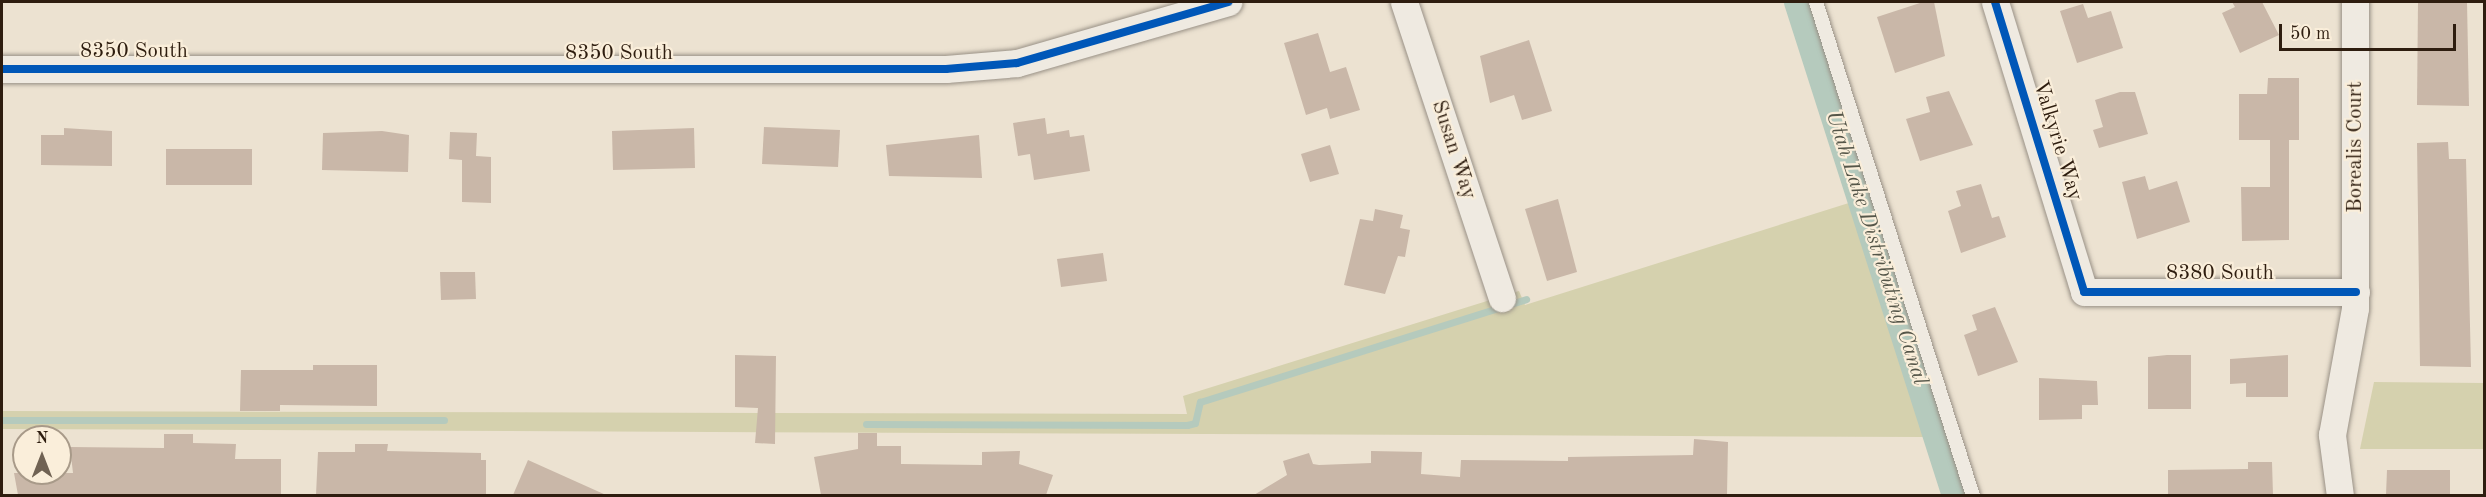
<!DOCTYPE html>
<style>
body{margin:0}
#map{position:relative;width:2486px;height:497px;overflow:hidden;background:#ece2d1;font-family:"Old Standard TT",serif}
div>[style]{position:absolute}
.green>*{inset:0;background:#d5d1ae}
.stream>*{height:7px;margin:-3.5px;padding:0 3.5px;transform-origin:3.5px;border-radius:3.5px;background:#b5cabd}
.canal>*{height:26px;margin:-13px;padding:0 13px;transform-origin:13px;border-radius:13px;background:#b5cabd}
.building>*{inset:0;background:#c9b7a8}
.roads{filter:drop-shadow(0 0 2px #999186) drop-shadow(0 0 2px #999186)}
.lane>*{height:14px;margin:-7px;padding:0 7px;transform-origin:7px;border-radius:7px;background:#efeae1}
.street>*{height:27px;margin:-13.5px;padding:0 13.5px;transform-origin:13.5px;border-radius:13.5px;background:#efeae1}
.cycleway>*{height:8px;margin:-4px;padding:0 4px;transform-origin:4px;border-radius:4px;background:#0057b8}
span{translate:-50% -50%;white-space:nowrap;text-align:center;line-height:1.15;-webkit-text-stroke:4.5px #faeeda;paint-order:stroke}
.street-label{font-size:21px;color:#2e1d0f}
.water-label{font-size:22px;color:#555649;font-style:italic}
.frame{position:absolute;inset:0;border:3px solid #2e1d0f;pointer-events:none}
.north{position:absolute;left:12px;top:425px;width:60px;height:60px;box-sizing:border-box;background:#faeeda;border:2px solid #a89a89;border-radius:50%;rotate:0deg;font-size:16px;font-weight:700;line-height:24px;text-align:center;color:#2e1d0f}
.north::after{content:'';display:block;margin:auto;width:21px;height:27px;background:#706253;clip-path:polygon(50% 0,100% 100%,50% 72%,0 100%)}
.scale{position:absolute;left:2279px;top:24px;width:177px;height:27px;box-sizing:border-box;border:3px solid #2e1d0f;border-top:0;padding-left:8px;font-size:18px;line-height:21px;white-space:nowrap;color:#2e1d0f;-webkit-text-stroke:4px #faeeda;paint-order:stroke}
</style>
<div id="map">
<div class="green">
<i style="clip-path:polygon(1852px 202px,1925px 437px,2px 429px,2px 411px,1187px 414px,1183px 396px,1519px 291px,1525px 305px)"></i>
<i style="clip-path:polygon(2374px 382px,2484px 383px,2484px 449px,2360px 449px)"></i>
</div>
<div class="stream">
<i style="left:2px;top:420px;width:442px"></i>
<i style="left:866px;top:424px;width:321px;rotate:0.2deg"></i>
<i style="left:1187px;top:425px;width:8px;rotate:-14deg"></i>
<i style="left:1195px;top:423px;width:22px;rotate:-77deg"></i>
<i style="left:1200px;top:402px;width:342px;rotate:-17.5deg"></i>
</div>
<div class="canal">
<i style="left:1797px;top:2px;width:519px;rotate:72.26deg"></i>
</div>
<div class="building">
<i style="clip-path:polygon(1923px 2px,1934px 2px,1945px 56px,1895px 73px,1877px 17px)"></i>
<i style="clip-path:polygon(2232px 2px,2262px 2px,2279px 35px,2240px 53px,2222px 13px,2235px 7px)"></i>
<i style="clip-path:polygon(2418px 2px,2467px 2px,2469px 106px,2417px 105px)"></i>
<i style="clip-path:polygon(2083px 4px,2088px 18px,2111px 11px,2123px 48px,2077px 63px,2060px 11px)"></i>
<i style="clip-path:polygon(1318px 33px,1330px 72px,1346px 67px,1360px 110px,1330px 119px,1327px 108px,1306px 115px,1284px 43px)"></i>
<i style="clip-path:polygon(1529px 40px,1552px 111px,1522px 120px,1514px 95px,1490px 103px,1480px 56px)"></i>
<i style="clip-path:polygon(2268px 78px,2299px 78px,2299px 140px,2289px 140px,2289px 240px,2242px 241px,2241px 187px,2270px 187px,2270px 140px,2239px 140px,2239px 94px,2267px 94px)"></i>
<i style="clip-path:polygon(1949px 91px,1973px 145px,1920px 161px,1906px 119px,1930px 112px,1926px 97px)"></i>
<i style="clip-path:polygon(2120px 92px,2135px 92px,2148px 134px,2099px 148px,2093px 130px,2103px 127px,2095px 100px)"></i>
<i style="clip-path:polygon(1045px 118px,1047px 134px,1069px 130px,1070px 137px,1084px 135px,1090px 171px,1034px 180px,1030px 154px,1018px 156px,1013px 123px)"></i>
<i style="clip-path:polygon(764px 127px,840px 130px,838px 167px,762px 164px)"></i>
<i style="clip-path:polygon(64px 128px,112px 131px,112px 166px,41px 165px,41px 135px,64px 135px)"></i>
<i style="clip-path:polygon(694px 128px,695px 168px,613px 170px,612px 131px)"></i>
<i style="clip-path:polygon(382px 131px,409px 135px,408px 172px,322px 170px,323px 133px)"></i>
<i style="clip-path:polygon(450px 132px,477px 133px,476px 156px,491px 157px,491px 203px,462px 202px,462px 160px,449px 159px)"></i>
<i style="clip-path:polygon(979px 135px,982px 178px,889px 176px,886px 145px)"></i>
<i style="clip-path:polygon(2448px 142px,2449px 159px,2466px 159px,2471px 367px,2420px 366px,2417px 143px)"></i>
<i style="clip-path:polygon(1330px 145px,1339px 174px,1310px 182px,1301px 154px)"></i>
<i style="clip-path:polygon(166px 149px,252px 149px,252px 185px,166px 185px)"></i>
<i style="clip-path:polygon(2145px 176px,2149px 190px,2177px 181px,2190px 222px,2137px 239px,2122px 182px)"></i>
<i style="clip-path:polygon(1981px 184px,1992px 218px,1999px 216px,2006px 237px,1961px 253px,1948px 211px,1961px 206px,1956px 191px)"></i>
<i style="clip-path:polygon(1558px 199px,1577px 272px,1547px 281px,1525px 209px)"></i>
<i style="clip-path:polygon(1375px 209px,1403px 215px,1400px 228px,1410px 230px,1405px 257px,1398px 256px,1385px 294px,1344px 285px,1360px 219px,1373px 221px)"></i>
<i style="clip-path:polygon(1103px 253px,1107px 281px,1061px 287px,1057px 259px)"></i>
<i style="clip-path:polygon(440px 272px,475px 272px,476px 299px,441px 300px)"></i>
<i style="clip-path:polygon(1995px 307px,2018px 362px,1978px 376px,1964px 335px,1977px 330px,1972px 315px)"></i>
<i style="clip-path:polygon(735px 355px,776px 356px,775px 444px,755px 443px,758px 408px,735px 407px)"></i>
<i style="clip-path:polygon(2167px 355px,2191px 355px,2191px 409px,2148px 409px,2148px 357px)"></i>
<i style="clip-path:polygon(2288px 355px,2288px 397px,2246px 397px,2246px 383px,2230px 384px,2230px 359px)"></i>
<i style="clip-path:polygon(313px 365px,377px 365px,377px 406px,280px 405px,280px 411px,240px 411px,241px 370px,313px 370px)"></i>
<i style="clip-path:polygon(2039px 378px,2097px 381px,2098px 405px,2082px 405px,2082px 419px,2039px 420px)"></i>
<i style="clip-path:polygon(858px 433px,877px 433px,877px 446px,901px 446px,901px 464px,982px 465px,982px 452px,1020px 451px,1019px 464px,1053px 475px,1046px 495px,821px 495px,814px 457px,858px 449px)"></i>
<i style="clip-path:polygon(164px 434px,193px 434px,193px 443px,236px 444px,235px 459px,281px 459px,281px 495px,18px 495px,14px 473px,73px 473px,70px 447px,164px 448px)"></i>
<i style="clip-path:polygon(1694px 439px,1728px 442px,1727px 495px,1254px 495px,1287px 475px,1283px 461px,1309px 453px,1313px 464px,1319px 465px,1371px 463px,1371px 451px,1422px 452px,1421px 474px,1460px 477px,1461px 460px,1568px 461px,1568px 457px,1693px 455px)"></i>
<i style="clip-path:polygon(355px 444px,388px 444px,387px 451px,481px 453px,481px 460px,486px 460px,486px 495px,316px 495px,318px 452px,355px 452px)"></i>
<i style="clip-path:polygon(528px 460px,606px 495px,513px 495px)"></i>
<i style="clip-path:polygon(2248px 462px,2272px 462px,2273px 495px,2168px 495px,2168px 470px,2248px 469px)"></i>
<i style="clip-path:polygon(2387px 470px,2450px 470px,2450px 495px,2386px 495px)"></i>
</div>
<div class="roads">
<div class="lane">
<i style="left:1816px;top:2px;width:518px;rotate:72.37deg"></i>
</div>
<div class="street">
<i style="left:1404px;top:2px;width:312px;rotate:71.7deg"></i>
<i style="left:1995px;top:2px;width:303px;rotate:72.9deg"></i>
<i style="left:2084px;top:292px;width:272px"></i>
<i style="left:2px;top:69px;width:944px"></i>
<i style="left:946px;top:69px;width:71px;rotate:-4.8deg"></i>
<i style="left:1017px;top:63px;width:220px;rotate:-16.1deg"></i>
<i style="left:2340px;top:496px;width:62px;rotate:-97.5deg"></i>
<i style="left:2332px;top:435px;width:129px;rotate:-79.7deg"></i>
<i style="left:2355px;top:308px;width:306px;rotate:-90deg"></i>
</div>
</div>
<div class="cycleway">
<i style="left:1995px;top:2px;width:303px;rotate:72.9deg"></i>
<i style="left:2084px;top:292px;width:272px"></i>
<i style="left:2px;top:69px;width:944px"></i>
<i style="left:946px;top:69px;width:71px;rotate:-4.8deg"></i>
<i style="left:1017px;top:63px;width:220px;rotate:-16.1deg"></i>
</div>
<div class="street-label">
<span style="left:134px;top:52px">8350 South</span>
<span style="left:619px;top:54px">8350 South</span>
<span style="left:2057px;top:141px;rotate:73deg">Valkyrie Way</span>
<span style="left:2356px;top:147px;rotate:-90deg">Borealis Court</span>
<span style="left:1453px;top:150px;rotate:72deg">Susan Way</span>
<span style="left:2220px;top:274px">8380 South</span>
</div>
<div class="water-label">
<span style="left:1876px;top:248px;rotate:72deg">Utah Lake Distributing Canal</span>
</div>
<div class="frame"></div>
<div class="north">N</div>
<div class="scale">50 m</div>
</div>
